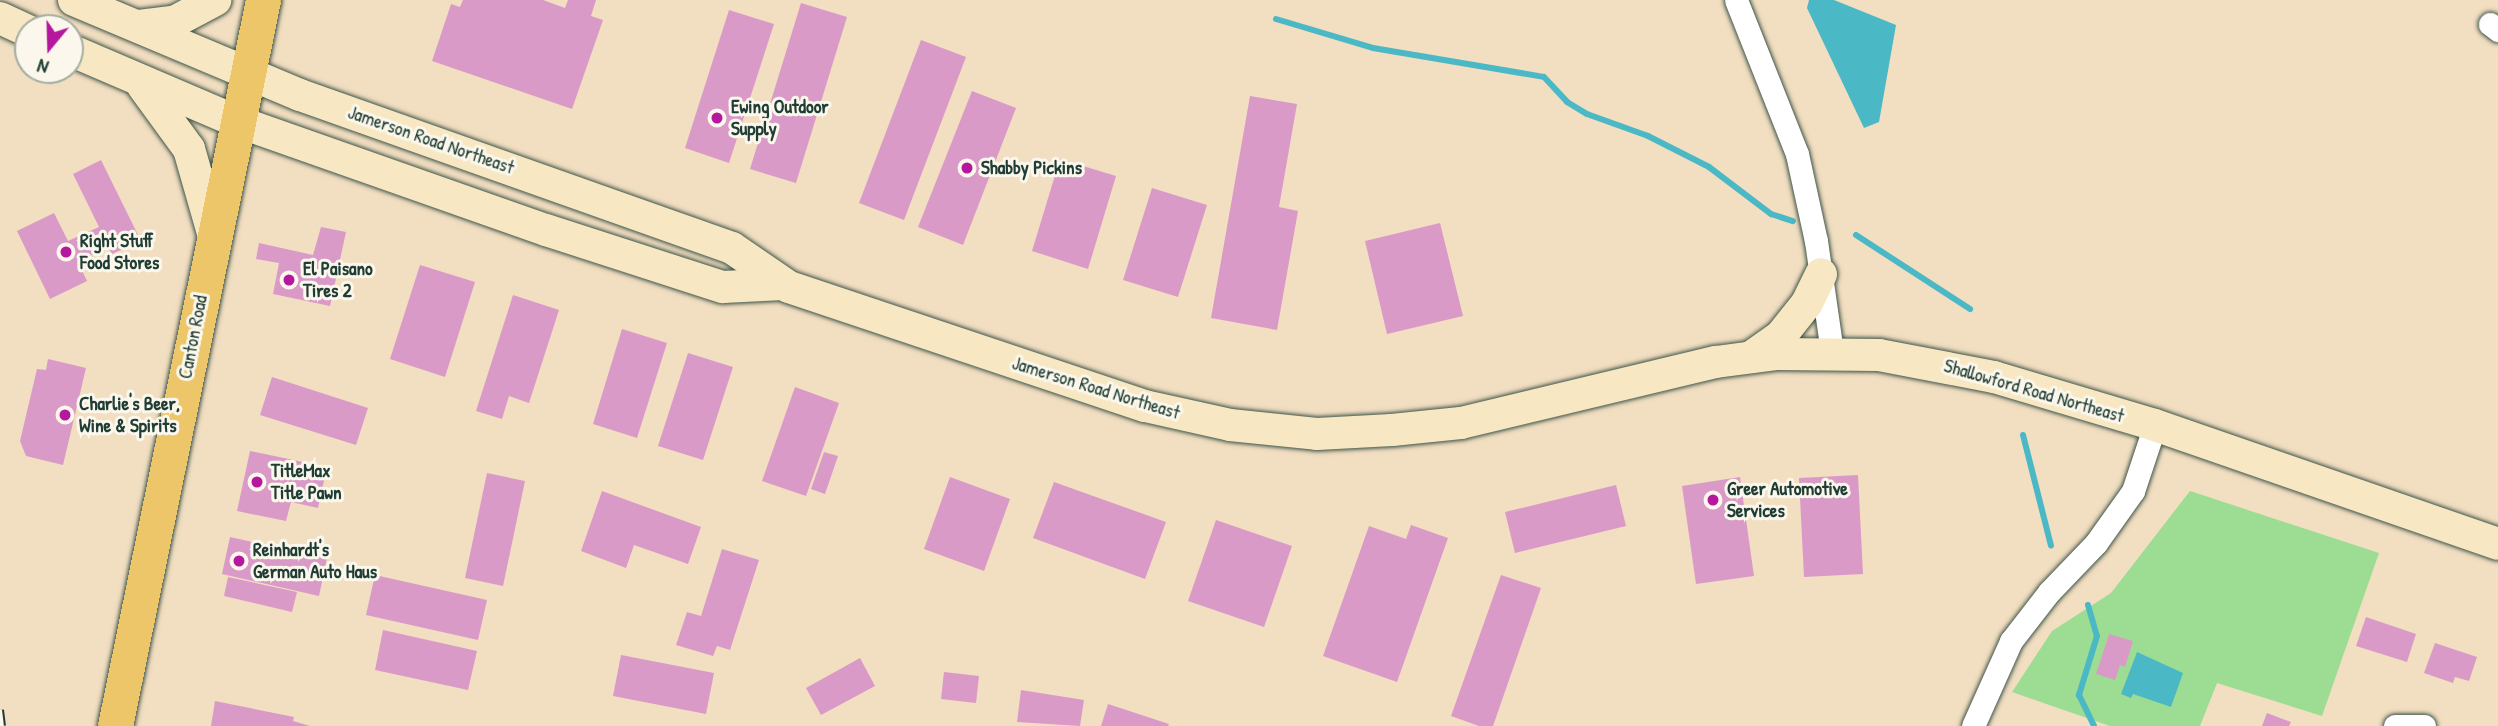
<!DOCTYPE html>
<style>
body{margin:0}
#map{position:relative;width:2498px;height:726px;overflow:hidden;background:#f2dec1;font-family:"Patrick Hand",sans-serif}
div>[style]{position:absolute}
.green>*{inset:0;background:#9cdd93}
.water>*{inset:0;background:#4bb8c6}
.stream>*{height:6px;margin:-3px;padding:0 3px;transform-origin:3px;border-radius:3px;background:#4bb8c6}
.building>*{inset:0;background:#da9ac8}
.roads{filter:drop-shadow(0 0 2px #3f5549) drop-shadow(0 0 2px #3f5549)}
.street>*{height:23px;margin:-11.5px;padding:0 11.5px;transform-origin:11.5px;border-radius:11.5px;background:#fff}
.secondary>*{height:32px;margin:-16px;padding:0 16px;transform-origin:16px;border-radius:16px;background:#f7e8c3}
.primary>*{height:35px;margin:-17.5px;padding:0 17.5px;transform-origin:17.5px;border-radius:17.5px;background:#ecc669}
.rail>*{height:8px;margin-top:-4px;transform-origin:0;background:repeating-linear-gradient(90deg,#fbf7ec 0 16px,#1f3d34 0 32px);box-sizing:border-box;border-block:2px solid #1f3d34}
.dots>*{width:19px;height:19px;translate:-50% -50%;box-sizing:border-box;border:4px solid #fbf7ec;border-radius:50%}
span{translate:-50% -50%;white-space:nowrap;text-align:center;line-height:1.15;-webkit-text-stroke:6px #fbf7ec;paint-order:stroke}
.poi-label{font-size:19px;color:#1f3d34;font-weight:700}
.left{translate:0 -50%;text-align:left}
.street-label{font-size:19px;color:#1f3d34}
.north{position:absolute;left:14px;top:14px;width:70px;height:70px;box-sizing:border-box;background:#fbf7ec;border:2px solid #a3ada2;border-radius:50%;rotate:199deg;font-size:19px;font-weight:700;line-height:28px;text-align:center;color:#1f3d34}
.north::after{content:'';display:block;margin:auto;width:24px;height:32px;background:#b5179e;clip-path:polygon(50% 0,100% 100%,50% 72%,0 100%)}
</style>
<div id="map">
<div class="green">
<i style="clip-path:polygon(2190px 491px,2379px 553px,2322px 716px,2217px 683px,2200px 726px,2110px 726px,2012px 692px,2052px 631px,2111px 593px)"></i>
</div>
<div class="water">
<i style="clip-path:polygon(1809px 0,1834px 0,1896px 25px,1879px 122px,1864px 128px,1807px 8px)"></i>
<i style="clip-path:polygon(2137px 652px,2183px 673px,2171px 707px,2133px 694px,2131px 698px,2121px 694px)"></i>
</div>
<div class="stream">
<i style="left:1276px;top:19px;width:101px;rotate:16.6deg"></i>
<i style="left:1373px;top:48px;width:173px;rotate:9.6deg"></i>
<i style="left:1544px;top:77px;width:34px;rotate:47deg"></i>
<i style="left:1567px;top:102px;width:23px;rotate:31deg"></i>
<i style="left:1587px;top:114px;width:65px;rotate:19.8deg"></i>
<i style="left:1648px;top:136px;width:68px;rotate:26.9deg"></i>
<i style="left:1709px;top:167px;width:78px;rotate:37.2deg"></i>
<i style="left:1771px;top:214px;width:23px;rotate:18deg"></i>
<i style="left:1856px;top:235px;width:136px;rotate:33deg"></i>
<i style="left:2023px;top:435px;width:114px;rotate:75.8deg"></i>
<i style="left:2088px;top:605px;width:32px;rotate:74deg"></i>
<i style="left:2097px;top:636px;width:62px;rotate:107deg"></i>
<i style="left:2079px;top:695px;width:34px;rotate:64deg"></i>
</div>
<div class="building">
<i style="clip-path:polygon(463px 0,543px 0,565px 8px,568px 0,596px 0,591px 16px,603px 20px,572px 109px,432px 61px,451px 4px,460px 7px)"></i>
<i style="clip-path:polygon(801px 3px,847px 17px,796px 183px,750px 169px)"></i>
<i style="clip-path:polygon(729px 10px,774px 24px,729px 163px,685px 148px)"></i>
<i style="clip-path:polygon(921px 40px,966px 57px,904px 220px,859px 203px)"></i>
<i style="clip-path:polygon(972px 91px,1016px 108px,963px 245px,918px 227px)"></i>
<i style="clip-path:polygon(1250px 96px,1297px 104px,1279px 207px,1298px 211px,1277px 330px,1211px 318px)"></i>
<i style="clip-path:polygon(1060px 159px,1116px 176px,1088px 269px,1032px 251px)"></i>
<i style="clip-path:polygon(101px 160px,141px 241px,112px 254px,108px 247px,78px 262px,87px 281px,50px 299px,17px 231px,54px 213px,68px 241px,99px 227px,73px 174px)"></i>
<i style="clip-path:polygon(1152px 188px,1207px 205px,1178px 297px,1123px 280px)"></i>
<i style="clip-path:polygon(1440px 223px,1463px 316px,1387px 334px,1365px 241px)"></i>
<i style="clip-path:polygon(321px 227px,346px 232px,330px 306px,273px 294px,279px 263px,256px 259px,259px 243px,313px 255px)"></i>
<i style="clip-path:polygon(420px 265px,475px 282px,445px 377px,390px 359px)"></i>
<i style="clip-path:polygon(513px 295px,559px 310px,529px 403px,509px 396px,502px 419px,476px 411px)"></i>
<i style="clip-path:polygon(622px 329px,667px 343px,637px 438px,593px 424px)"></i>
<i style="clip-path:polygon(688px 353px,733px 367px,703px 460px,658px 446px)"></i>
<i style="clip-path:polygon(48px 359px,86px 368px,63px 465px,26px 456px,20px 441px,37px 369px,46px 370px)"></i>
<i style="clip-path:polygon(272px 377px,368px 408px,356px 445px,260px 415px)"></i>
<i style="clip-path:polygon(795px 387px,839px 403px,806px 496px,762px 481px)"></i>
<i style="clip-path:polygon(250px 451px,327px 467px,318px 508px,291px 502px,286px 521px,237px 511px)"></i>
<i style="clip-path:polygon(824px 452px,838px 456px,825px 494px,811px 489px)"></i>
<i style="clip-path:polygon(487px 473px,525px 481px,503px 586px,465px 578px)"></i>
<i style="clip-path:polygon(1858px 475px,1863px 574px,1804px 577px,1799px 478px)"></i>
<i style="clip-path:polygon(950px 477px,1010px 499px,984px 571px,924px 549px)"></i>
<i style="clip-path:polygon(1740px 477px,1754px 576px,1696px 584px,1682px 486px)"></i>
<i style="clip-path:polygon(1054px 482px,1166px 522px,1145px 579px,1033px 538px)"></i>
<i style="clip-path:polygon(1616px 485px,1626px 526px,1515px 553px,1505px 512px)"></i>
<i style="clip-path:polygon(602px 491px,701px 527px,688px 564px,634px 545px,626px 568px,581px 551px)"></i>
<i style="clip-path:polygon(1216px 520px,1292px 546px,1264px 627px,1188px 601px)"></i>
<i style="clip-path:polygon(1411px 525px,1448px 538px,1397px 682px,1323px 656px,1369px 526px,1406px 539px)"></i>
<i style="clip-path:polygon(230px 537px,327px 558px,319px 596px,222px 574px)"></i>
<i style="clip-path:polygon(722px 549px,759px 560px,730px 650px,717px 646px,713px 656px,676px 645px,687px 612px,701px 616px)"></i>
<i style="clip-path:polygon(375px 575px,487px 600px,478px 640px,366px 615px)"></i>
<i style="clip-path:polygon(1501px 575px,1541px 588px,1493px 726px,1479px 726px,1451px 716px)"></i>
<i style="clip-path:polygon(228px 577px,297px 592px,292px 612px,224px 596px)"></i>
<i style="clip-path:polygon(2366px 617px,2416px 634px,2407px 662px,2356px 646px)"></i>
<i style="clip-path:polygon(383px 630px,477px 651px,468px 690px,375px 670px)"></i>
<i style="clip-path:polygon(2109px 634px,2133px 641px,2125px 667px,2120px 665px,2115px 680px,2096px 674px)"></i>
<i style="clip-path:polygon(2435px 643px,2477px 657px,2469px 681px,2455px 677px,2453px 683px,2424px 673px)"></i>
<i style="clip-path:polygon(621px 655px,714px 673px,706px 714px,613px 696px)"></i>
<i style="clip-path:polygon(860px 658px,875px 686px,821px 715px,806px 688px)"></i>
<i style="clip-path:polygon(944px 672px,979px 676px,976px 703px,941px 699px)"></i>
<i style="clip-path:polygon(1021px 690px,1084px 700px,1080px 726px,1017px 722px)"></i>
<i style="clip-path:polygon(215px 701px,294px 717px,293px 721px,310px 726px,211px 726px)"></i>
<i style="clip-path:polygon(1108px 704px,1169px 724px,1168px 726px,1101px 726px)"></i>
<i style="clip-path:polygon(2267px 713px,2291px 722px,2289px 726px,2262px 726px)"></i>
</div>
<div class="roads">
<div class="street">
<i style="left:1736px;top:0;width:166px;rotate:68.4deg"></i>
<i style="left:1797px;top:154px;width:89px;rotate:77.7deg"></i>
<i style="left:1816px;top:241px;width:112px;rotate:81.8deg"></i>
<i style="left:2490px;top:24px;width:10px;rotate:37deg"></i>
<i style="left:1973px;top:726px;width:93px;rotate:-65.9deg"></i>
<i style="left:2011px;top:641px;width:62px;rotate:-52.2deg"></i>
<i style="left:2049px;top:592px;width:68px;rotate:-46.2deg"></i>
<i style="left:2096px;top:543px;width:64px;rotate:-54.6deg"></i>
<i style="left:2133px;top:491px;width:70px;rotate:-71.6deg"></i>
<i style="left:2395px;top:726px;width:29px"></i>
</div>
<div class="secondary">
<i style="left:74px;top:0;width:245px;rotate:22.8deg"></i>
<i style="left:300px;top:95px;width:458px;rotate:19.5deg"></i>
<i style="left:732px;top:248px;width:69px;rotate:34.4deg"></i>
<i style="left:789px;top:287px;width:375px;rotate:18.5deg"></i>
<i style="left:1145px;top:406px;width:87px;rotate:12.6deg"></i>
<i style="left:1230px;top:425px;width:87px;rotate:5.9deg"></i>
<i style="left:1317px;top:434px;width:75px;rotate:-3.1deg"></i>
<i style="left:1392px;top:430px;width:69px;rotate:-5.8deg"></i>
<i style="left:1461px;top:423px;width:262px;rotate:-13.5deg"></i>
<i style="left:1716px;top:362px;width:62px;rotate:-7.5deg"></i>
<i style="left:1777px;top:354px;width:102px;rotate:0.6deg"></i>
<i style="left:1879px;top:355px;width:117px;rotate:10.8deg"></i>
<i style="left:1994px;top:377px;width:168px;rotate:16.6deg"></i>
<i style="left:2155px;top:425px;width:363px;rotate:19.1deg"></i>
<i style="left:0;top:18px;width:31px;rotate:25deg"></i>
<i style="left:139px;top:26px;width:35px;rotate:-7deg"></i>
<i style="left:174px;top:22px;width:47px;rotate:-28.2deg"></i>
<i style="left:70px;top:50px;width:181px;rotate:23.2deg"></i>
<i style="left:236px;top:121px;width:329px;rotate:19.4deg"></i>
<i style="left:546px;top:230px;width:186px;rotate:17.9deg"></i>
<i style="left:723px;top:287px;width:60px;rotate:-2.9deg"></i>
<i style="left:143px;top:86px;width:78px;rotate:53.9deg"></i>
<i style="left:189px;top:149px;width:87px;rotate:74.1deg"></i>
<i style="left:1751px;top:357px;width:35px;rotate:-35deg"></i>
<i style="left:1780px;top:337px;width:43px;rotate:-51.5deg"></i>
<i style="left:1807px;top:303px;width:32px;rotate:-64deg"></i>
</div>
<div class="primary">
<i style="left:115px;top:726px;width:741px;rotate:-78.48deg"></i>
</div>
</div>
<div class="rail">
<i style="left:0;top:710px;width:16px;rotate:83deg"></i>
</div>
<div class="dots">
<i style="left:717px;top:118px;background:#b5179e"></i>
<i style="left:967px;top:168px;background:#b5179e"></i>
<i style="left:66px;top:252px;background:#b5179e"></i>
<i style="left:289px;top:280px;background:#b5179e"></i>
<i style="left:65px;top:415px;background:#b5179e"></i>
<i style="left:257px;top:482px;background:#b5179e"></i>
<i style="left:1713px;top:500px;background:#b5179e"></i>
<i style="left:239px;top:561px;background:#b5179e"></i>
</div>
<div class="poi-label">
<span class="left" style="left:731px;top:118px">Ewing Outdoor<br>Supply</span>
<span class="left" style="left:981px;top:168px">Shabby Pickins</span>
<span class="left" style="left:80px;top:252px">Right Stuff<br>Food Stores</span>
<span class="left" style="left:303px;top:280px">El Paisano<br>Tires 2</span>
<span class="left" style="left:79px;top:415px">Charlie's Beer,<br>Wine &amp; Spirits</span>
<span class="left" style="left:271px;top:482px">TitleMax<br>Title Pawn</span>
<span class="left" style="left:1727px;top:500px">Greer Automotive<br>Services</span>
<span class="left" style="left:253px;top:561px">Reinhardt's<br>German Auto Haus</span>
</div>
<div class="street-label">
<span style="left:431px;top:140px;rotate:19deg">Jamerson Road Northeast</span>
<span style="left:193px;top:337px;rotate:-79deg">Canton Road</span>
<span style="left:1096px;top:388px;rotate:17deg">Jamerson Road Northeast</span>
<span style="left:2034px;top:391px;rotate:16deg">Shallowford Road Northeast</span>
</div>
<div class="north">N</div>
</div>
